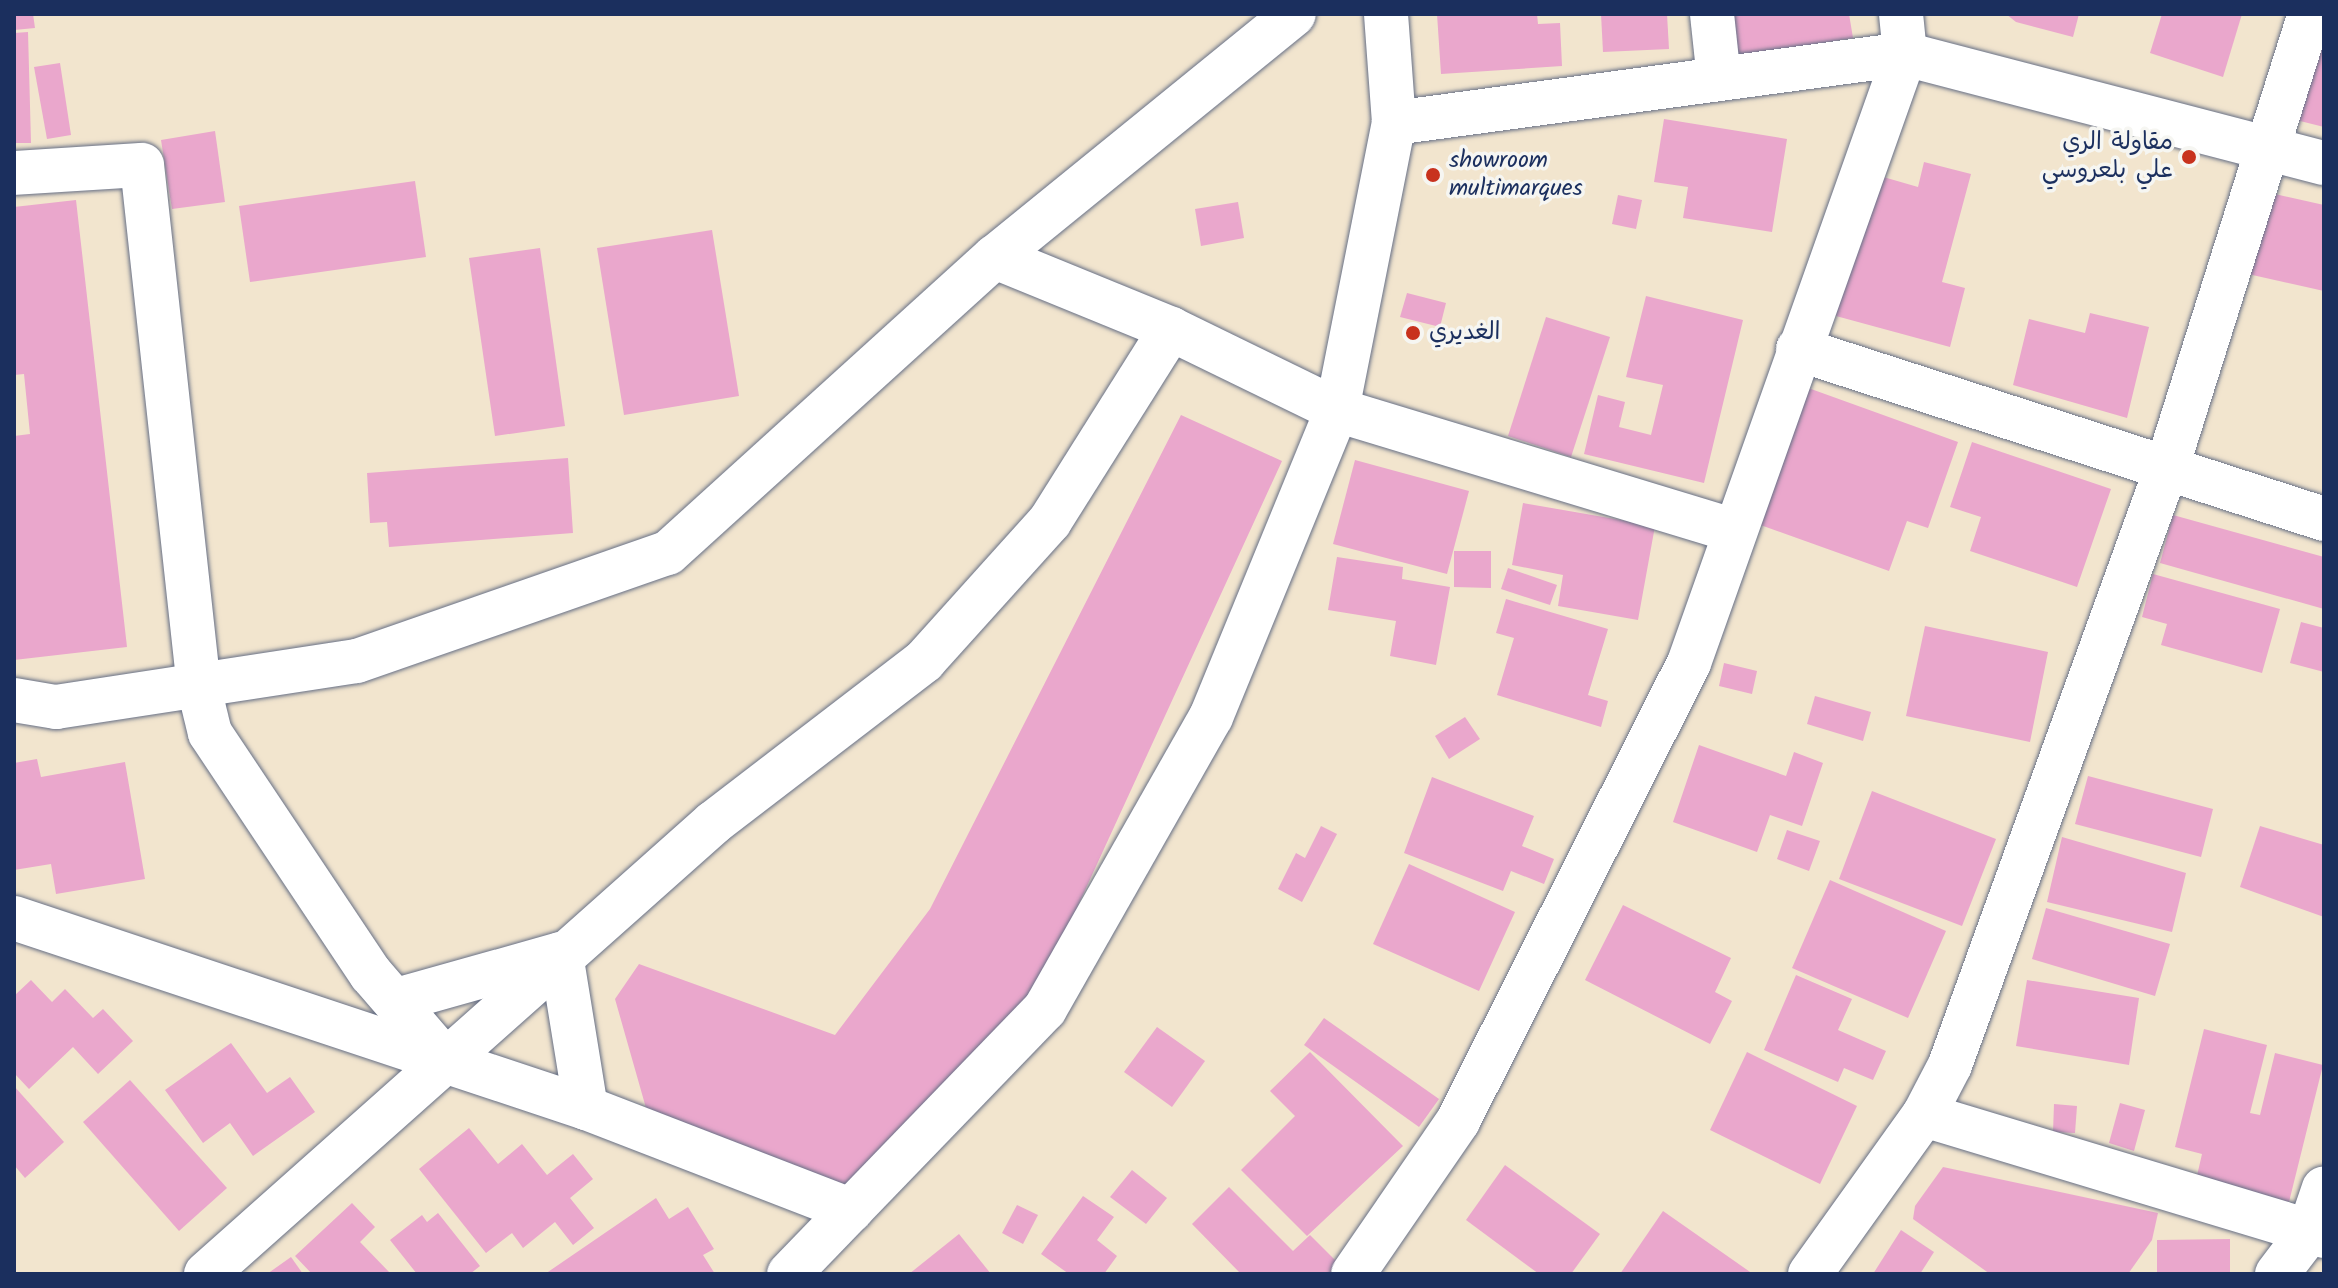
<!DOCTYPE html>
<meta charset="utf-8">
<style>
body{margin:0}
#map{position:relative;width:2338px;height:1288px;overflow:hidden;background:#f2e5ce;font-family:Kalam,"Playpen Sans Arabic",sans-serif}
div>[style]{position:absolute}
.building>*{inset:0;background:#eaa7cc}
.roads{filter:drop-shadow(0 0 2px #666f85) drop-shadow(0 0 2px #666f85)}
.minor>*{height:44px;margin:-22px;padding:0 22px;transform-origin:22px;border-radius:22px;background:#fff}
.tertiary>*{height:44px;margin:-22px;padding:0 22px;transform-origin:22px;border-radius:22px;background:#fff}
.secondary>*{height:44px;margin:-22px;padding:0 22px;transform-origin:22px;border-radius:22px;background:#fff}
.dots>*{width:22px;height:22px;translate:-50% -50%;box-sizing:border-box;border:4px solid #f6f6f2;border-radius:50%}
span{translate:-50% -50%;white-space:nowrap;text-align:center;line-height:1.15;-webkit-text-stroke:7px #f6f6f2;paint-order:stroke}
.poi-label{font-size:24px;color:#1b2f5e}
.right{translate:-100% -50%;text-align:right}
.left{translate:0 -50%;text-align:left}
.frame{position:absolute;inset:0;border:16px solid #1b2f5e;pointer-events:none}
</style>
<div id="map">
<div class="building">
<i style="clip-path:polygon(14px 14px,33px 14px,35px 28px,14px 30px)"></i>
<i style="clip-path:polygon(1437px 14px,1537px 14px,1538px 24px,1560px 23px,1562px 66px,1441px 74px)"></i>
<i style="clip-path:polygon(1601px 14px,1667px 14px,1669px 49px,1603px 52px)"></i>
<i style="clip-path:polygon(1717px 14px,1849px 14px,1853px 38px,1724px 59px)"></i>
<i style="clip-path:polygon(2006px 14px,2079px 14px,2073px 37px,2016px 22px)"></i>
<i style="clip-path:polygon(2162px 14px,2242px 14px,2223px 77px,2150px 53px)"></i>
<i style="clip-path:polygon(2324px 14px,2324px 127px,2296px 120px)"></i>
<i style="clip-path:polygon(28px 32px,31px 143px,14px 143px,14px 33px)"></i>
<i style="clip-path:polygon(60px 63px,71px 135px,47px 139px,34px 67px)"></i>
<i style="clip-path:polygon(1664px 119px,1787px 139px,1772px 232px,1683px 218px,1688px 187px,1654px 182px)"></i>
<i style="clip-path:polygon(215px 131px,225px 202px,172px 209px,161px 140px)"></i>
<i style="clip-path:polygon(1924px 162px,1971px 174px,1942px 282px,1965px 288px,1950px 347px,1836px 316px,1873px 174px,1918px 187px)"></i>
<i style="clip-path:polygon(415px 181px,426px 257px,250px 282px,239px 206px)"></i>
<i style="clip-path:polygon(2266px 192px,2324px 205px,2324px 291px,2248px 274px)"></i>
<i style="clip-path:polygon(1618px 195px,1642px 200px,1636px 229px,1612px 224px)"></i>
<i style="clip-path:polygon(76px 200px,127px 647px,14px 660px,14px 436px,30px 434px,24px 374px,14px 375px,14px 207px)"></i>
<i style="clip-path:polygon(1238px 202px,1244px 238px,1201px 246px,1195px 209px)"></i>
<i style="clip-path:polygon(712px 230px,739px 396px,624px 415px,597px 248px)"></i>
<i style="clip-path:polygon(540px 248px,565px 426px,495px 436px,469px 258px)"></i>
<i style="clip-path:polygon(1407px 293px,1446px 303px,1440px 327px,1400px 317px)"></i>
<i style="clip-path:polygon(1646px 296px,1743px 320px,1704px 483px,1584px 454px,1598px 395px,1625px 402px,1619px 427px,1651px 435px,1663px 385px,1626px 377px)"></i>
<i style="clip-path:polygon(2090px 313px,2149px 327px,2127px 418px,2013px 385px,2029px 319px,2085px 333px)"></i>
<i style="clip-path:polygon(1546px 317px,1610px 337px,1571px 457px,1508px 436px)"></i>
<i style="clip-path:polygon(1800px 385px,1958px 442px,1928px 528px,1907px 521px,1889px 571px,1752px 522px)"></i>
<i style="clip-path:polygon(1181px 415px,1282px 461px,1025px 1021px,865px 1200px,648px 1115px,615px 999px,639px 964px,835px 1035px,930px 909px)"></i>
<i style="clip-path:polygon(1972px 442px,2111px 489px,2077px 587px,1970px 551px,1981px 517px,1950px 507px)"></i>
<i style="clip-path:polygon(568px 458px,573px 533px,389px 547px,387px 522px,370px 523px,367px 473px)"></i>
<i style="clip-path:polygon(1355px 460px,1469px 491px,1447px 574px,1333px 544px)"></i>
<i style="clip-path:polygon(1523px 503px,1655px 526px,1638px 620px,1558px 606px,1563px 575px,1512px 565px)"></i>
<i style="clip-path:polygon(2173px 515px,2324px 557px,2324px 609px,2160px 563px)"></i>
<i style="clip-path:polygon(1454px 551px,1491px 551px,1491px 588px,1454px 587px)"></i>
<i style="clip-path:polygon(1337px 557px,1403px 567px,1402px 579px,1450px 587px,1436px 665px,1390px 656px,1396px 621px,1328px 610px)"></i>
<i style="clip-path:polygon(1508px 568px,1557px 585px,1550px 605px,1501px 589px)"></i>
<i style="clip-path:polygon(2153px 574px,2280px 609px,2262px 673px,2161px 645px,2167px 624px,2142px 617px)"></i>
<i style="clip-path:polygon(1506px 599px,1608px 629px,1588px 695px,1608px 701px,1601px 727px,1497px 695px,1514px 638px,1496px 633px)"></i>
<i style="clip-path:polygon(2301px 622px,2324px 628px,2324px 672px,2290px 663px)"></i>
<i style="clip-path:polygon(1925px 626px,2048px 652px,2030px 742px,1906px 716px)"></i>
<i style="clip-path:polygon(1724px 663px,1757px 671px,1752px 694px,1719px 686px)"></i>
<i style="clip-path:polygon(1815px 696px,1871px 712px,1863px 741px,1807px 724px)"></i>
<i style="clip-path:polygon(1465px 717px,1480px 739px,1449px 759px,1435px 736px)"></i>
<i style="clip-path:polygon(1699px 745px,1786px 776px,1794px 752px,1823px 763px,1802px 826px,1770px 815px,1757px 852px,1673px 822px)"></i>
<i style="clip-path:polygon(37px 759px,41px 777px,125px 762px,145px 879px,56px 894px,51px 864px,14px 870px,14px 763px)"></i>
<i style="clip-path:polygon(2088px 776px,2213px 809px,2201px 857px,2075px 824px)"></i>
<i style="clip-path:polygon(1432px 777px,1534px 816px,1522px 846px,1554px 859px,1544px 884px,1511px 871px,1503px 891px,1404px 853px)"></i>
<i style="clip-path:polygon(1872px 791px,1996px 839px,1962px 926px,1839px 879px)"></i>
<i style="clip-path:polygon(1321px 826px,1337px 834px,1302px 902px,1278px 889px,1296px 853px,1305px 858px)"></i>
<i style="clip-path:polygon(2260px 826px,2324px 845px,2324px 917px,2240px 887px)"></i>
<i style="clip-path:polygon(1787px 830px,1820px 841px,1809px 871px,1777px 859px)"></i>
<i style="clip-path:polygon(2062px 837px,2186px 873px,2172px 932px,2047px 902px)"></i>
<i style="clip-path:polygon(1409px 864px,1515px 912px,1479px 991px,1373px 944px)"></i>
<i style="clip-path:polygon(1830px 880px,1946px 931px,1908px 1018px,1792px 968px)"></i>
<i style="clip-path:polygon(1623px 905px,1731px 958px,1715px 992px,1732px 1001px,1710px 1044px,1585px 980px)"></i>
<i style="clip-path:polygon(2046px 908px,2170px 944px,2155px 996px,2032px 959px)"></i>
<i style="clip-path:polygon(1796px 975px,1852px 999px,1838px 1030px,1886px 1051px,1873px 1080px,1844px 1068px,1838px 1082px,1764px 1050px)"></i>
<i style="clip-path:polygon(31px 980px,52px 1002px,65px 989px,93px 1018px,103px 1009px,133px 1041px,98px 1074px,73px 1047px,29px 1089px,14px 1073px,14px 996px)"></i>
<i style="clip-path:polygon(2027px 980px,2139px 998px,2129px 1065px,2016px 1046px)"></i>
<i style="clip-path:polygon(1324px 1018px,1439px 1099px,1419px 1127px,1304px 1045px)"></i>
<i style="clip-path:polygon(1157px 1027px,1205px 1061px,1172px 1107px,1124px 1072px)"></i>
<i style="clip-path:polygon(2204px 1029px,2267px 1045px,2250px 1113px,2260px 1115px,2275px 1053px,2323px 1065px,2289px 1202px,2196px 1180px,2202px 1154px,2175px 1147px)"></i>
<i style="clip-path:polygon(231px 1043px,267px 1093px,290px 1077px,315px 1112px,253px 1156px,230px 1123px,203px 1143px,165px 1090px)"></i>
<i style="clip-path:polygon(1310px 1052px,1403px 1146px,1307px 1236px,1241px 1170px,1295px 1116px,1270px 1091px)"></i>
<i style="clip-path:polygon(1747px 1052px,1857px 1106px,1820px 1184px,1710px 1130px)"></i>
<i style="clip-path:polygon(130px 1080px,227px 1188px,179px 1231px,83px 1122px)"></i>
<i style="clip-path:polygon(14px 1086px,64px 1142px,25px 1178px,14px 1165px)"></i>
<i style="clip-path:polygon(2120px 1103px,2145px 1110px,2134px 1151px,2109px 1143px)"></i>
<i style="clip-path:polygon(2054px 1104px,2077px 1106px,2075px 1133px,2053px 1132px)"></i>
<i style="clip-path:polygon(469px 1128px,498px 1164px,522px 1144px,547px 1175px,573px 1154px,593px 1179px,570px 1198px,594px 1228px,573px 1245px,555px 1222px,523px 1248px,512px 1233px,486px 1253px,419px 1169px)"></i>
<i style="clip-path:polygon(1505px 1165px,1600px 1234px,1571px 1274px,1539px 1274px,1466px 1220px)"></i>
<i style="clip-path:polygon(1943px 1167px,2158px 1213px,2152px 1240px,2128px 1274px,1990px 1274px,1913px 1219px,1915px 1206px)"></i>
<i style="clip-path:polygon(1132px 1170px,1167px 1198px,1146px 1224px,1110px 1197px)"></i>
<i style="clip-path:polygon(1229px 1187px,1293px 1251px,1310px 1235px,1339px 1264px,1329px 1274px,1241px 1274px,1192px 1224px)"></i>
<i style="clip-path:polygon(1083px 1196px,1114px 1217px,1097px 1240px,1117px 1256px,1104px 1274px,1069px 1274px,1041px 1254px)"></i>
<i style="clip-path:polygon(656px 1198px,669px 1219px,688px 1207px,714px 1249px,703px 1255px,715px 1274px,545px 1274px)"></i>
<i style="clip-path:polygon(352px 1203px,375px 1227px,360px 1242px,391px 1274px,312px 1274px,295px 1256px)"></i>
<i style="clip-path:polygon(1017px 1205px,1038px 1215px,1023px 1244px,1002px 1233px)"></i>
<i style="clip-path:polygon(1663px 1211px,1753px 1274px,1620px 1274px)"></i>
<i style="clip-path:polygon(438px 1213px,480px 1266px,470px 1274px,417px 1274px,390px 1240px,422px 1215px,427px 1222px)"></i>
<i style="clip-path:polygon(1901px 1230px,1934px 1252px,1920px 1274px,1873px 1274px)"></i>
<i style="clip-path:polygon(959px 1234px,991px 1274px,909px 1274px)"></i>
<i style="clip-path:polygon(2230px 1239px,2230px 1274px,2157px 1274px,2157px 1240px)"></i>
<i style="clip-path:polygon(291px 1257px,303px 1274px,267px 1274px)"></i>
</div>
<div class="roads">
<div class="minor">
<i style="left:1712px;top:14px;width:65px;rotate:83.9deg"></i>
<i style="left:14px;top:173px;width:128px;rotate:-3.6deg"></i>
<i style="left:142px;top:165px;width:526px;rotate:83.78deg"></i>
<i style="left:199px;top:688px;width:46px;rotate:76.3deg"></i>
<i style="left:210px;top:733px;width:290px;rotate:56.3deg"></i>
<i style="left:371px;top:974px;width:115px;rotate:49.2deg"></i>
<i style="left:995px;top:257px;width:190px;rotate:22.2deg"></i>
<i style="left:1171px;top:329px;width:185px;rotate:26deg"></i>
<i style="left:1337px;top:410px;width:414px;rotate:16.9deg"></i>
<i style="left:1798px;top:349px;width:553px;rotate:17.91deg"></i>
<i style="left:397px;top:1000px;width:170px;rotate:-15.7deg"></i>
<i style="left:561px;top:954px;width:156px;rotate:80.8deg"></i>
<i style="left:1924px;top:1115px;width:418px;rotate:16.8deg"></i>
<i style="left:206px;top:1274px;width:679px;rotate:-41.65deg"></i>
<i style="left:713px;top:823px;width:266px;rotate:-37.5deg"></i>
<i style="left:924px;top:661px;width:188px;rotate:-48deg"></i>
<i style="left:1050px;top:521px;width:227px;rotate:-57.8deg"></i>
<i style="left:1353px;top:1274px;width:186px;rotate:-55.5deg"></i>
<i style="left:1458px;top:1121px;width:513px;rotate:-63.24deg"></i>
<i style="left:1689px;top:663px;width:646px;rotate:-70.47deg"></i>
<i style="left:1905px;top:54px;width:40px;rotate:-95.7deg"></i>
<i style="left:1810px;top:1274px;width:196px;rotate:-54.4deg"></i>
<i style="left:1924px;top:1115px;width:56px;rotate:-62.5deg"></i>
<i style="left:1950px;top:1065px;width:636px;rotate:-70.06deg"></i>
<i style="left:2167px;top:467px;width:475px;rotate:-72.5deg"></i>
<i style="left:2277px;top:1274px;width:53px;rotate:-52.7deg"></i>
<i style="left:2309px;top:1232px;width:46px;rotate:-71.2deg"></i>
</div>
<div class="tertiary">
<i style="left:1394px;top:123px;width:516px;rotate:-7.69deg"></i>
<i style="left:1905px;top:54px;width:433px;rotate:14.6deg"></i>
<i style="left:14px;top:700px;width:43px;rotate:9.5deg"></i>
<i style="left:56px;top:707px;width:304px;rotate:-8.7deg"></i>
<i style="left:357px;top:661px;width:329px;rotate:-19.2deg"></i>
<i style="left:668px;top:553px;width:441px;rotate:-42.2deg"></i>
<i style="left:995px;top:257px;width:385px;rotate:-39.1deg"></i>
<i style="left:14px;top:918px;width:603px;rotate:18.37deg"></i>
<i style="left:586px;top:1108px;width:284px;rotate:21.1deg"></i>
</div>
<div class="secondary">
<i style="left:789px;top:1274px;width:368px;rotate:-46deg"></i>
<i style="left:1045px;top:1009px;width:336px;rotate:-60.4deg"></i>
<i style="left:1211px;top:717px;width:332px;rotate:-67.7deg"></i>
<i style="left:1337px;top:410px;width:293px;rotate:-78.8deg"></i>
<i style="left:1394px;top:123px;width:109px;rotate:-94.2deg"></i>
</div>
</div>
<div class="dots">
<i style="left:2189px;top:157px;background:#c8321e"></i>
<i style="left:1433px;top:175px;background:#c8321e"></i>
<i style="left:1413px;top:333px;background:#c8321e"></i>
</div>
<div class="poi-label">
<span class="right" style="left:2173px;top:157px">مقاولة الري<br>علي بلعروسي</span>
<span class="left" style="left:1449px;top:175px">showroom<br>multimarques</span>
<span class="left" style="left:1429px;top:333px">الغديري</span>
</div>
<div class="frame"></div>
</div>
